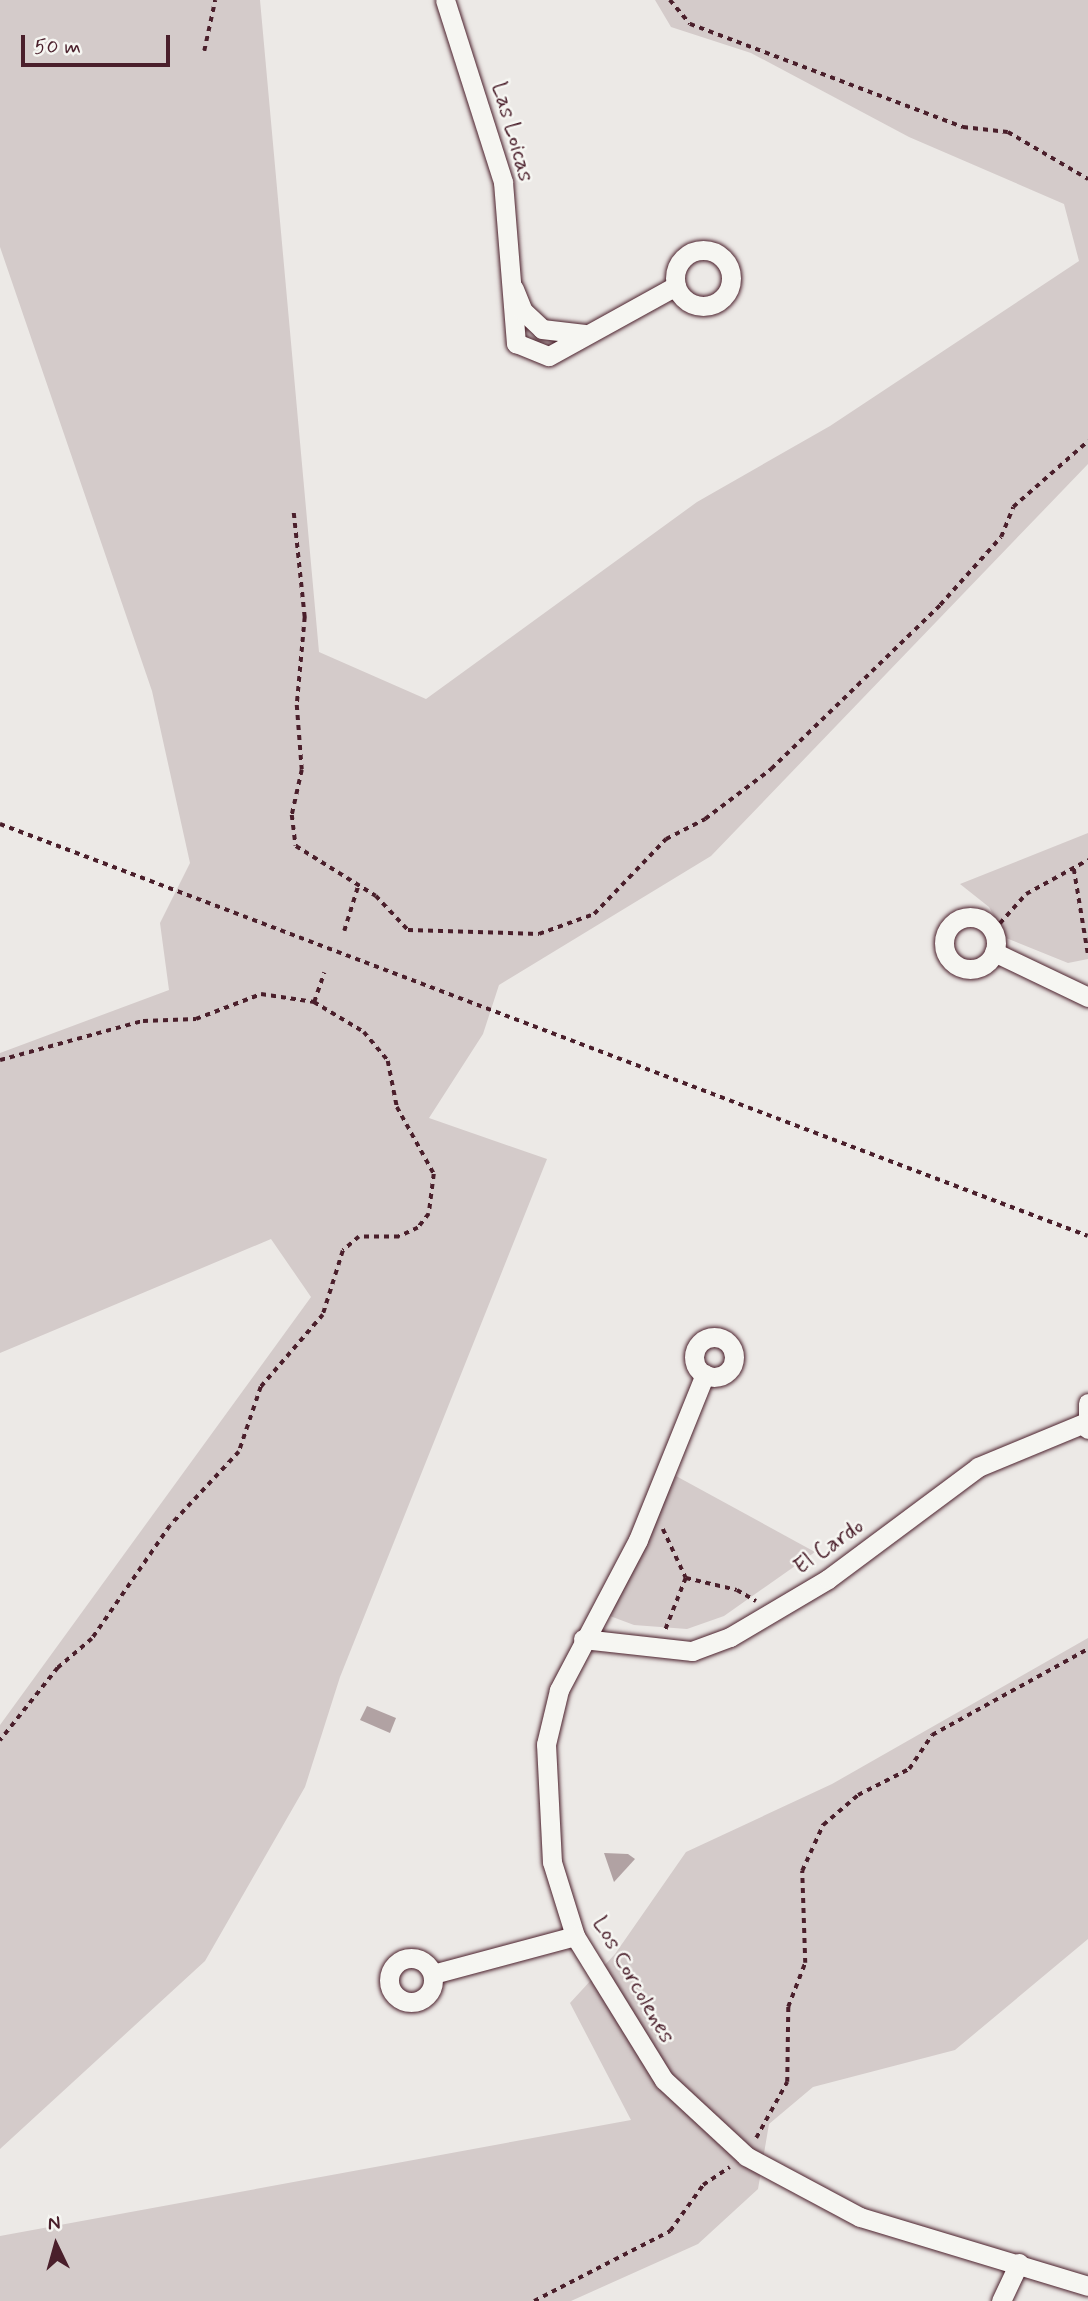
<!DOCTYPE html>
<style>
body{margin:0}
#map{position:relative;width:1088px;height:2301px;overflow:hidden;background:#ece9e6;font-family:Mynerve,sans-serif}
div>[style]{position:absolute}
.green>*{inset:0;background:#d4cbca}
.water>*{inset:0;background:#b1a2a3}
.path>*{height:3.5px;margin-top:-1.75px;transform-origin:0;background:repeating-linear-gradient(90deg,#4a1f2b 0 5px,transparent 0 10px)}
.roads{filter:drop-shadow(0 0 2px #4a1f2b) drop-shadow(0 0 2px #4a1f2b)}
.minor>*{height:19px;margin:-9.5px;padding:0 9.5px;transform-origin:9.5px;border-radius:9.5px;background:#f6f6f2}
.minor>.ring{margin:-9.5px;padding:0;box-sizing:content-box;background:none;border:19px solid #f6f6f2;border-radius:50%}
span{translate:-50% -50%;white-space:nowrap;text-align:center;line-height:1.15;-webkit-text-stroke:5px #f6f6f2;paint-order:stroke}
.street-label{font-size:23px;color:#4a1f2b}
.north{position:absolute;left:21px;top:2210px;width:70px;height:70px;-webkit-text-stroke:5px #f6f6f2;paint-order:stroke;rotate:355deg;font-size:19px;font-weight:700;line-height:28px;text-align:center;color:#4a1f2b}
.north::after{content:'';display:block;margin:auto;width:24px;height:32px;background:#4a1f2b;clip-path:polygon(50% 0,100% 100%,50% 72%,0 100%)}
.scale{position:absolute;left:21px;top:35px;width:149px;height:32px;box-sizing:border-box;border:4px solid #4a1f2b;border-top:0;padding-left:9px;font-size:21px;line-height:24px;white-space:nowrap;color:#4a1f2b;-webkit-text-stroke:5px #f6f6f2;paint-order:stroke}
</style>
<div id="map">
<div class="green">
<i style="clip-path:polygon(0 0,260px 0,319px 652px,426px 699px,697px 502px,830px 426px,1079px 261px,1064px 204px,909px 137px,751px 53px,671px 27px,655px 0,1088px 0,1088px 464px,711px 856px,499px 985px,483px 1034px,429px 1118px,547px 1159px,340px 1677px,305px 1787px,205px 1961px,0 2149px,0 1725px,311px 1297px,271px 1239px,0 1353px,0 1053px,169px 990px,160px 923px,190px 863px,152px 691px,0 247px)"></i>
<i style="clip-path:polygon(1088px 833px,1088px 959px,1068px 963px,1006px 938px,989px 907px,960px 884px)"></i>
<i style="clip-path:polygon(676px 1476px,815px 1552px,724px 1616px,687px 1629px,634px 1625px,602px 1613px)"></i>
<i style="clip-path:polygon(1088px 1638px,1088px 1939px,955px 2050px,813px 2087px,769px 2124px,758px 2189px,698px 2244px,571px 2301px,0 2301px,0 2236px,631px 2120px,570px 2003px,615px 1954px,686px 1852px,832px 1784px)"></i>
</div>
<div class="water">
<i style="clip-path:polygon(367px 1706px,396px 1718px,390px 1733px,360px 1720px)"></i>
<i style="clip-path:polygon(604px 1853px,628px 1854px,635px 1859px,614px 1882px)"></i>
</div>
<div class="path">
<i style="left:670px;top:0;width:31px;rotate:50deg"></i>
<i style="left:690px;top:24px;width:292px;rotate:20.7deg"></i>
<i style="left:963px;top:127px;width:45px;rotate:6.3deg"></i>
<i style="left:1008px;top:132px;width:93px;rotate:30.4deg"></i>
<i style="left:204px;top:51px;width:52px;rotate:-77.8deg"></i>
<i style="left:294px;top:513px;width:105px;rotate:84deg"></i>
<i style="left:305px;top:617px;width:88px;rotate:95.2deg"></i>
<i style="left:297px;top:705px;width:65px;rotate:85.6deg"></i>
<i style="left:302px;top:770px;width:46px;rotate:102.5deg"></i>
<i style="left:292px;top:815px;width:31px;rotate:83deg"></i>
<i style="left:296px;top:846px;width:94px;rotate:32deg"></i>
<i style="left:376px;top:896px;width:47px;rotate:46.7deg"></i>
<i style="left:408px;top:930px;width:131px;rotate:1.7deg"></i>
<i style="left:539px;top:934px;width:59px;rotate:-20deg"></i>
<i style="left:594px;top:914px;width:104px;rotate:-46.2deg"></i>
<i style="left:666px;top:839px;width:44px;rotate:-27.1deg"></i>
<i style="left:705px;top:819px;width:83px;rotate:-37.1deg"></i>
<i style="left:771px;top:769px;width:235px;rotate:-44.1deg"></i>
<i style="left:940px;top:605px;width:91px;rotate:-48.1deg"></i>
<i style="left:1001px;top:537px;width:32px;rotate:-68deg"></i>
<i style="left:1013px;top:507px;width:100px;rotate:-41.3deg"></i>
<i style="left:0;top:824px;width:1163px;rotate:20.74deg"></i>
<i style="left:1074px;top:869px;width:86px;rotate:80.6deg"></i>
<i style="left:344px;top:931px;width:47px;rotate:-72.7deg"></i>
<i style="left:993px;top:931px;width:50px;rotate:-48.3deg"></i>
<i style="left:1026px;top:894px;width:71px;rotate:-28.7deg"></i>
<i style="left:314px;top:1002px;width:31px;rotate:-71deg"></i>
<i style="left:0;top:1060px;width:148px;rotate:-15.3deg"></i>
<i style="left:143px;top:1021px;width:53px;rotate:-2.2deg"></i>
<i style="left:196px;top:1019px;width:70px;rotate:-21deg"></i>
<i style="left:261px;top:994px;width:54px;rotate:8.6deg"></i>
<i style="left:314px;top:1002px;width:58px;rotate:31deg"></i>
<i style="left:364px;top:1032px;width:38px;rotate:50deg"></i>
<i style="left:388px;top:1061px;width:47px;rotate:78.9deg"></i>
<i style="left:397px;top:1107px;width:77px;rotate:61.1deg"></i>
<i style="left:434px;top:1174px;width:40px;rotate:97.1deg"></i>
<i style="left:429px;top:1214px;width:18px;rotate:128deg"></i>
<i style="left:418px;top:1228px;width:21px;rotate:155deg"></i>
<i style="left:399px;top:1237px;width:40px;rotate:180deg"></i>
<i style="left:359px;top:1237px;width:21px;rotate:139deg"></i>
<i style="left:343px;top:1251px;width:67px;rotate:107.4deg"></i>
<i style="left:323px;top:1315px;width:95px;rotate:130.7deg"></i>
<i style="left:261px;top:1387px;width:69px;rotate:108.7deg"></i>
<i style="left:239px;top:1452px;width:101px;rotate:133deg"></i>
<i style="left:170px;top:1526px;width:137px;rotate:124.6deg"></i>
<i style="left:92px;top:1639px;width:45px;rotate:139.5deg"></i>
<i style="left:58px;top:1668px;width:93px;rotate:128.5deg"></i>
<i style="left:663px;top:1529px;width:54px;rotate:64.9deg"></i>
<i style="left:686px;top:1578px;width:57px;rotate:111.6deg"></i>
<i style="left:686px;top:1578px;width:52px;rotate:13.2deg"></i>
<i style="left:737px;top:1590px;width:22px;rotate:30deg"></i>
<i style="left:756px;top:2138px;width:64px;rotate:-61deg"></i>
<i style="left:787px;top:2082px;width:75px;rotate:-89.2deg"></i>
<i style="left:788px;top:2007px;width:47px;rotate:-68.9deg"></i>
<i style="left:805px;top:1963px;width:92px;rotate:-91.9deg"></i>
<i style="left:802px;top:1871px;width:51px;rotate:-65.5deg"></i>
<i style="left:823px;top:1825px;width:46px;rotate:-40.6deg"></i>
<i style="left:858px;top:1795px;width:57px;rotate:-27deg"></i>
<i style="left:909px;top:1769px;width:41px;rotate:-55.9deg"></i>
<i style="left:932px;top:1735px;width:178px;rotate:-28.9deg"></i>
<i style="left:534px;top:2301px;width:153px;rotate:-27.2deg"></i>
<i style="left:670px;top:2231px;width:57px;rotate:-54.3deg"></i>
<i style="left:703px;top:2185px;width:32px;rotate:-34deg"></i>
</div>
<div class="roads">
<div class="minor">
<i style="left:445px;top:0;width:191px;rotate:72.3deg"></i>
<i style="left:503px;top:182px;width:162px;rotate:85.4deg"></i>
<i style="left:516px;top:343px;width:35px;rotate:22deg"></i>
<i style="left:549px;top:356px;width:145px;rotate:-28.9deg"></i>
<i class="ring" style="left:675px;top:250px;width:37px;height:37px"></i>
<i style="left:514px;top:289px;width:24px;rotate:68deg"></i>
<i style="left:523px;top:311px;width:26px;rotate:43deg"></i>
<i style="left:542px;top:329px;width:43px;rotate:6.6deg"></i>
<i class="ring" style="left:944px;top:917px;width:33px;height:33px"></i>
<i style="left:994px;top:952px;width:104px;rotate:25.6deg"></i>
<i class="ring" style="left:694px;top:1337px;width:21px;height:21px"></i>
<i style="left:705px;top:1374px;width:179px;rotate:112deg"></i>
<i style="left:638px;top:1540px;width:170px;rotate:117.8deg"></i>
<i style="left:559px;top:1690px;width:56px;rotate:103.5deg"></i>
<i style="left:546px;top:1744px;width:118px;rotate:87.1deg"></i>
<i style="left:552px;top:1862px;width:77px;rotate:72.7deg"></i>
<i style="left:575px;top:1936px;width:169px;rotate:58.3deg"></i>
<i style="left:664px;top:2080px;width:112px;rotate:42.8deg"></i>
<i style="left:746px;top:2156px;width:129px;rotate:28.2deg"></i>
<i style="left:860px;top:2217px;width:238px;rotate:16.8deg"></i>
<i style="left:1088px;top:1403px;width:26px;rotate:90deg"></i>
<i style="left:583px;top:1639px;width:110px;rotate:6.3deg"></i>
<i style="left:692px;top:1651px;width:40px;rotate:-20.2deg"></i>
<i style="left:730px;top:1637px;width:114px;rotate:-30.6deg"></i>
<i style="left:828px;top:1579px;width:187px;rotate:-36.7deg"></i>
<i style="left:978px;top:1467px;width:115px;rotate:-22.5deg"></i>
<i class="ring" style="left:389px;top:1958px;width:25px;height:25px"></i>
<i style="left:433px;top:1974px;width:147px;rotate:-15deg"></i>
<i style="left:1001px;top:2301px;width:42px;rotate:-64.7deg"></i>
</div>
</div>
<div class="street-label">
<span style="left:512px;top:132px;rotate:74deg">Las Loicas</span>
<span style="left:829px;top:1547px;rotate:-35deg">El Cardo</span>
<span style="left:633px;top:1980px;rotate:60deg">Los Corcolenes</span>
</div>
<div class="north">N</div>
<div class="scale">50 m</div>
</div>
